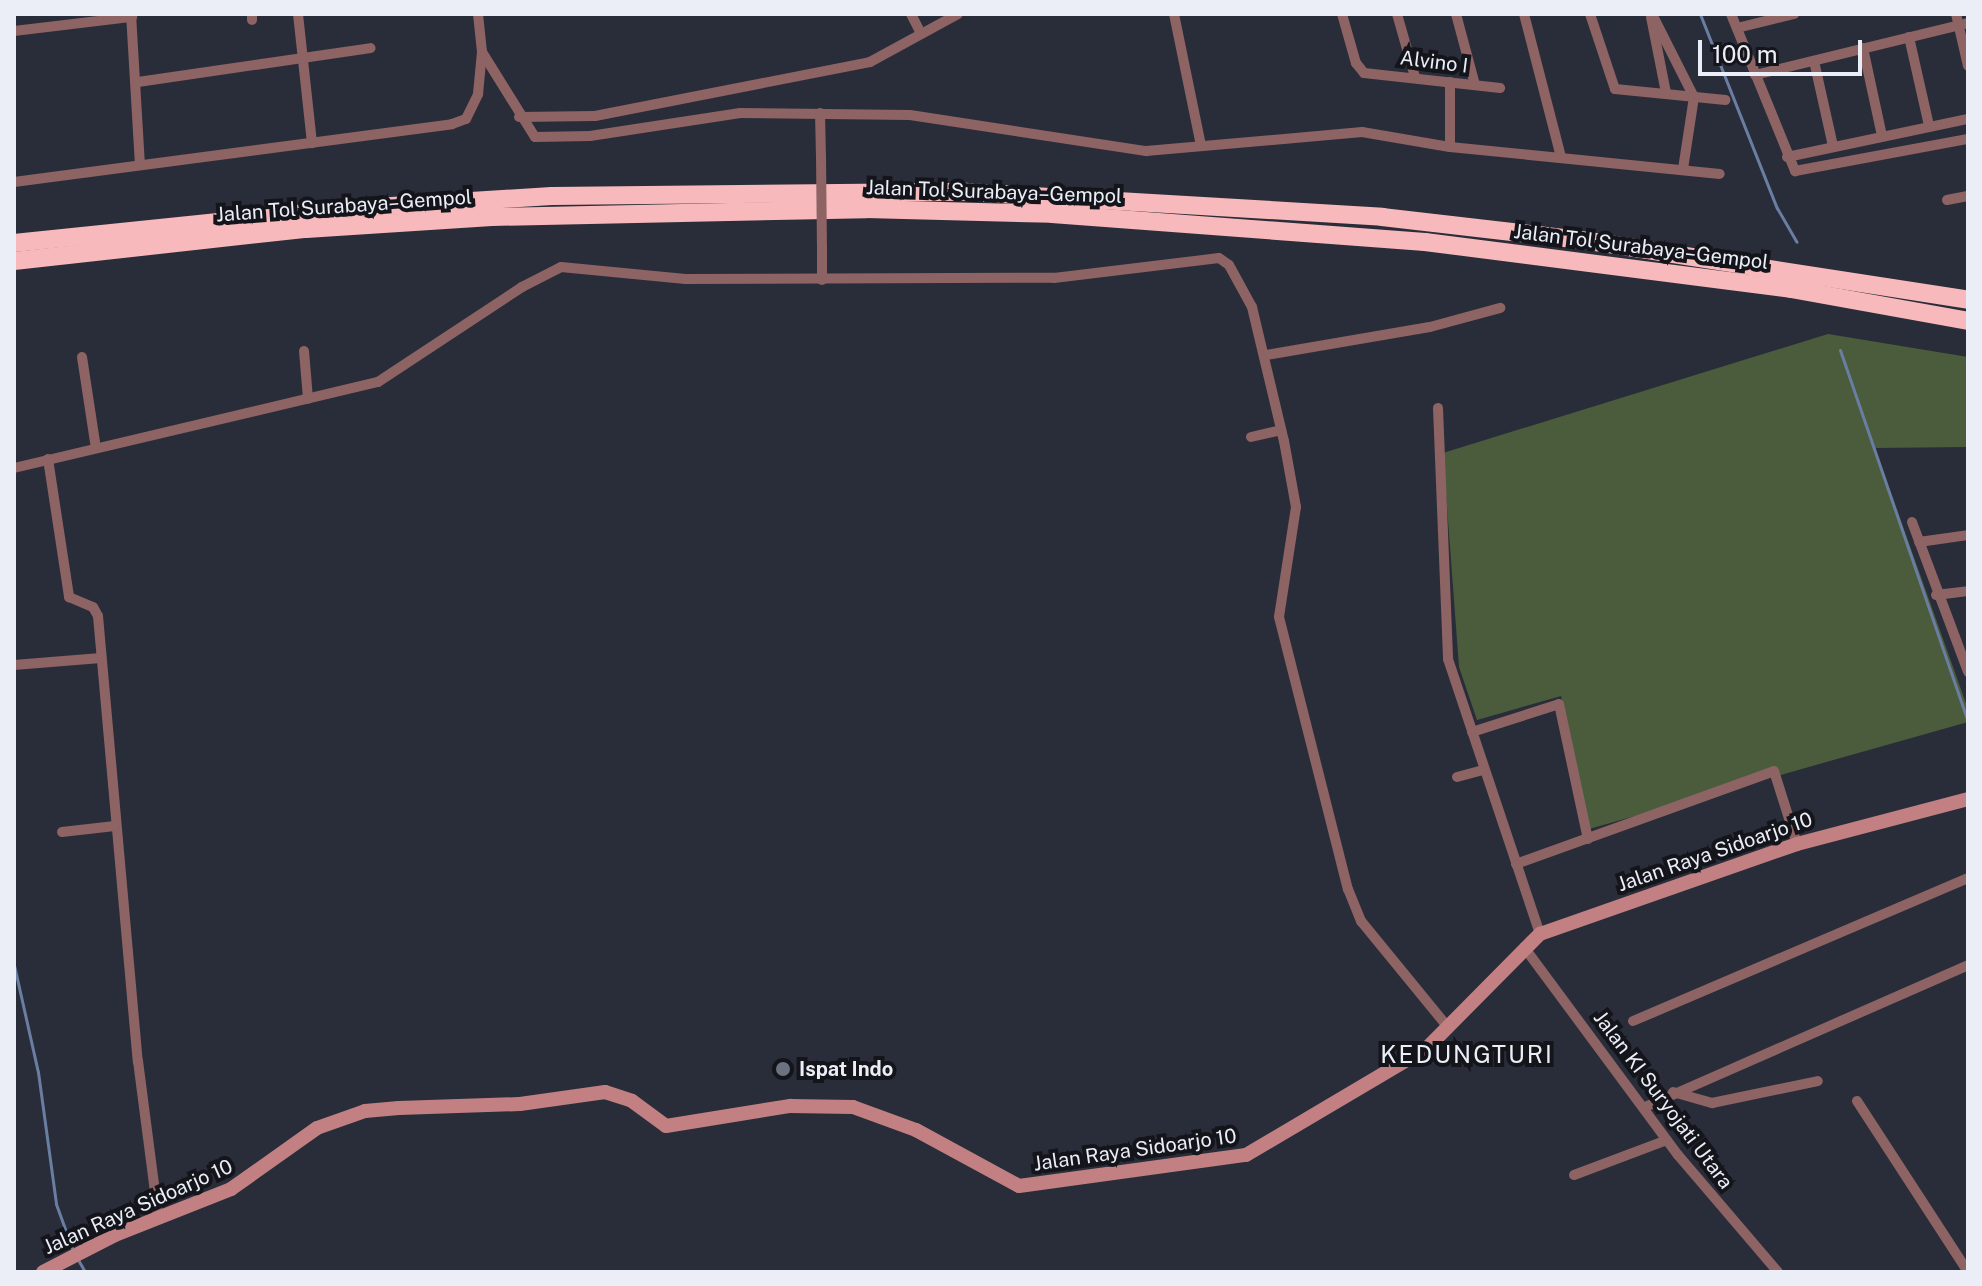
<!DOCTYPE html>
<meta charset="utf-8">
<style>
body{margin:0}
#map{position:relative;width:1982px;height:1286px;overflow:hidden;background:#292d39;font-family:"Public Sans",sans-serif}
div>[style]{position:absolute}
.green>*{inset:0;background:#4b5c3c}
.stream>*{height:3px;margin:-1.5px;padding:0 1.5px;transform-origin:1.5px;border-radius:1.5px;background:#6a7da2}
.street>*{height:10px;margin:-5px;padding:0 5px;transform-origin:5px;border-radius:5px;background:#8d6364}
.secondary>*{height:14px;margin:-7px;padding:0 7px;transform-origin:7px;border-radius:7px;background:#c28083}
.highway>*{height:18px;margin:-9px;padding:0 9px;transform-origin:9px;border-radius:9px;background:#f7b9bb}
.street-bridge>*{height:10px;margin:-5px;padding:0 5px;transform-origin:5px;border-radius:5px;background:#8d6364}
.dots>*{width:22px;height:22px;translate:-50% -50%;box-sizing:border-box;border:4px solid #13151b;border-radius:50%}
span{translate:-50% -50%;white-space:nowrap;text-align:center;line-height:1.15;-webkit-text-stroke:8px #13151b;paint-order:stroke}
.street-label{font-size:20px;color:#ebeef7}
.poi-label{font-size:20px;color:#ebeef7;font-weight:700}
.left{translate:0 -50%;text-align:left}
.quarter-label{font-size:24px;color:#ebeef7;letter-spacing:2px}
.frame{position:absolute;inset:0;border:16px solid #ebeef7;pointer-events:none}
.scale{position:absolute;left:1698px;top:40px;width:164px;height:36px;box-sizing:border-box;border:4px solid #ebeef7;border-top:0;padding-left:10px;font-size:24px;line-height:28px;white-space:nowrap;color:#ebeef7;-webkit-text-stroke:6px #13151b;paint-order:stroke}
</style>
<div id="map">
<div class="green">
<i style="clip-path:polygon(1828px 334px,1968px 357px,1968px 447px,1875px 448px,1968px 709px,1968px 722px,1589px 829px,1561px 696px,1477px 720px,1459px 667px,1443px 453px)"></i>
</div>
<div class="stream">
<i style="left:1700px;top:14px;width:209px;rotate:68.4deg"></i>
<i style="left:1777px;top:208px;width:39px;rotate:60deg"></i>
<i style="left:1840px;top:350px;width:392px;rotate:71deg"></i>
<i style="left:14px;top:965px;width:110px;rotate:77.4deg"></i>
<i style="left:38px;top:1072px;width:133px;rotate:82.2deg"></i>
<i style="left:56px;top:1204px;width:50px;rotate:70.1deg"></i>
<i style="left:77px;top:1258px;width:16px;rotate:60deg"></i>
</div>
<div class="street">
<i style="left:131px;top:14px;width:150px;rotate:86.6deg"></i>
<i style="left:252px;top:14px;width:6px;rotate:90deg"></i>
<i style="left:298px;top:14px;width:130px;rotate:83.8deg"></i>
<i style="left:911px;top:14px;width:20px;rotate:63deg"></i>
<i style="left:1174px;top:14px;width:134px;rotate:78.4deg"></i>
<i style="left:1342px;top:14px;width:51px;rotate:74.1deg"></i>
<i style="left:1356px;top:63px;width:13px;rotate:51deg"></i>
<i style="left:1364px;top:73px;width:137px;rotate:6.3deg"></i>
<i style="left:1397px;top:14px;width:66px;rotate:74.1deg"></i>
<i style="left:1456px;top:14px;width:73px;rotate:75deg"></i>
<i style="left:1524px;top:14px;width:148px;rotate:75.5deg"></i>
<i style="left:1590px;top:14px;width:79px;rotate:71.6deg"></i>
<i style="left:1615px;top:89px;width:111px;rotate:5.7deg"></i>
<i style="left:1652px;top:14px;width:93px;rotate:63.2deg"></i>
<i style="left:1694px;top:97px;width:73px;rotate:98.7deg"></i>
<i style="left:1731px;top:14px;width:170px;rotate:67.8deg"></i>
<i style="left:1795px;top:171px;width:176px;rotate:-10.5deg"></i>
<i style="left:1956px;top:14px;width:53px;rotate:77deg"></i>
<i style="left:1651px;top:17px;width:77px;rotate:78.8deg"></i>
<i style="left:1737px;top:28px;width:59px;rotate:-13.8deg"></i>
<i style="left:14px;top:31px;width:119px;rotate:-6.8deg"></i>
<i style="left:1909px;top:37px;width:91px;rotate:77.3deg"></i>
<i style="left:1863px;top:48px;width:90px;rotate:77.8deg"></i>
<i style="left:482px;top:52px;width:100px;rotate:58.1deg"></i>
<i style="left:535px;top:137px;width:55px;rotate:-1deg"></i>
<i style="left:590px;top:136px;width:152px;rotate:-8.7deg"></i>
<i style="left:740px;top:113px;width:170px;rotate:0.7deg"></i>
<i style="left:910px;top:115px;width:239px;rotate:8.7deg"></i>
<i style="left:1146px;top:151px;width:217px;rotate:-5deg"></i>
<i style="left:1362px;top:132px;width:89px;rotate:9.7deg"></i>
<i style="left:1450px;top:147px;width:271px;rotate:5.7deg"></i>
<i style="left:1814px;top:61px;width:87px;rotate:77.4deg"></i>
<i style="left:1755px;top:75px;width:219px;rotate:-13.7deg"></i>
<i style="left:138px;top:82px;width:235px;rotate:-8.3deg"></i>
<i style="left:820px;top:113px;width:43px;rotate:88.7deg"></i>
<i style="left:519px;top:117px;width:76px;rotate:-0.8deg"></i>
<i style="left:595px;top:116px;width:280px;rotate:-11.1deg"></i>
<i style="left:870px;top:62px;width:100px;rotate:-28.6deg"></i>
<i style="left:1450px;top:147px;width:65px;rotate:-90deg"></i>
<i style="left:1787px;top:157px;width:185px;rotate:-11.9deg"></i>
<i style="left:14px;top:182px;width:442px;rotate:-7.5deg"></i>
<i style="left:452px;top:124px;width:15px;rotate:-20deg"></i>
<i style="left:466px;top:119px;width:28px;rotate:-64deg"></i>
<i style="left:478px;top:94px;width:42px;rotate:-84.6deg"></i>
<i style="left:482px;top:52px;width:38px;rotate:-96deg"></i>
<i style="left:1947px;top:200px;width:21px;rotate:-11deg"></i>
<i style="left:822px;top:246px;width:34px;rotate:90deg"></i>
<i style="left:304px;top:351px;width:48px;rotate:85.2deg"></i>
<i style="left:1266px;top:355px;width:166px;rotate:-9.7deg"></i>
<i style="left:1430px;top:327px;width:73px;rotate:-15.2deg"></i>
<i style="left:82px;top:357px;width:92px;rotate:81.3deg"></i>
<i style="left:1438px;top:408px;width:251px;rotate:87.7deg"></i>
<i style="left:1448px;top:659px;width:290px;rotate:71.5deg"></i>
<i style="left:1251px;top:437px;width:31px;rotate:-13deg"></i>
<i style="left:48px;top:459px;width:140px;rotate:81.3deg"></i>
<i style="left:69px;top:597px;width:26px;rotate:23deg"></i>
<i style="left:93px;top:607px;width:10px;rotate:61deg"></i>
<i style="left:98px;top:616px;width:447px;rotate:84.9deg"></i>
<i style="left:138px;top:1061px;width:156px;rotate:82.6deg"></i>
<i style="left:14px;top:468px;width:374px;rotate:-13.3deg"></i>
<i style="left:378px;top:382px;width:173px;rotate:-33.4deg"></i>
<i style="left:522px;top:287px;width:44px;rotate:-27.1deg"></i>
<i style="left:561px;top:267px;width:125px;rotate:5.5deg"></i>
<i style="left:685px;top:279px;width:369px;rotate:-0.2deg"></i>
<i style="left:1054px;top:278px;width:166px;rotate:-6.9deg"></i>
<i style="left:1219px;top:258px;width:12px;rotate:35deg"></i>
<i style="left:1229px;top:265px;width:48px;rotate:61.3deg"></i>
<i style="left:1252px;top:307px;width:138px;rotate:76.6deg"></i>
<i style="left:1284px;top:441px;width:67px;rotate:79.7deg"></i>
<i style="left:1296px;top:507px;width:111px;rotate:98.8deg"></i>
<i style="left:1279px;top:617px;width:281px;rotate:75.8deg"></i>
<i style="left:1348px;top:889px;width:35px;rotate:68deg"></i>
<i style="left:1361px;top:921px;width:136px;rotate:50.7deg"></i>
<i style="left:1912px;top:522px;width:160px;rotate:69.5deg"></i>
<i style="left:1919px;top:542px;width:49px;rotate:-8.1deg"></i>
<i style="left:1936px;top:595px;width:32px;rotate:-7deg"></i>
<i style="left:14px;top:665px;width:87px;rotate:-4.6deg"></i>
<i style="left:1472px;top:732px;width:91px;rotate:-17.8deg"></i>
<i style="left:1559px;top:704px;width:138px;rotate:77.9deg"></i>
<i style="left:1457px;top:777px;width:28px;rotate:-15deg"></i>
<i style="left:62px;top:832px;width:53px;rotate:-6.5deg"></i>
<i style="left:1516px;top:864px;width:274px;rotate:-19.8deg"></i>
<i style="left:1774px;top:771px;width:77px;rotate:72.5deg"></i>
<i style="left:1524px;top:947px;width:259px;rotate:53.5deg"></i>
<i style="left:1678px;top:1155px;width:154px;rotate:49.5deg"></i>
<i style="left:1633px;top:1021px;width:364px;rotate:-23.1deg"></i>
<i style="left:1673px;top:1092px;width:41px;rotate:15.8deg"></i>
<i style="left:1712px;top:1103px;width:108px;rotate:-11.7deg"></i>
<i style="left:1857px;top:1101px;width:204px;rotate:57deg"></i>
<i style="left:1645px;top:1107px;width:353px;rotate:-23.7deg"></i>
<i style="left:1574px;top:1175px;width:99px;rotate:-20.6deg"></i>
</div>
<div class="secondary">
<i style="left:43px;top:1272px;width:81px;rotate:-27.2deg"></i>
<i style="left:115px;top:1235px;width:125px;rotate:-21.6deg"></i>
<i style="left:231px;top:1189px;width:105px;rotate:-35.3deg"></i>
<i style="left:317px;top:1128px;width:51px;rotate:-19.5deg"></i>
<i style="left:365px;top:1111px;width:34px;rotate:-5deg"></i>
<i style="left:399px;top:1108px;width:121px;rotate:-1.9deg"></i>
<i style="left:520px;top:1104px;width:86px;rotate:-8deg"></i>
<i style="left:605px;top:1092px;width:28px;rotate:18deg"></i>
<i style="left:632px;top:1101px;width:42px;rotate:36.3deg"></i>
<i style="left:666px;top:1126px;width:126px;rotate:-9.2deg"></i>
<i style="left:790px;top:1106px;width:63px;rotate:0.9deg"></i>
<i style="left:853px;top:1107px;width:67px;rotate:20.1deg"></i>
<i style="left:916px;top:1130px;width:117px;rotate:28.5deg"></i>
<i style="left:1019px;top:1186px;width:229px;rotate:-7.8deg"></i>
<i style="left:1246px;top:1155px;width:210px;rotate:-30.6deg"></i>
<i style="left:1427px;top:1048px;width:161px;rotate:-45.3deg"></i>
<i style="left:1540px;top:934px;width:272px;rotate:-19.3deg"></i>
<i style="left:1797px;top:844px;width:177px;rotate:-14.7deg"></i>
</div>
<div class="highway">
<i style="left:14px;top:243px;width:332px;rotate:-5.9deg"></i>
<i style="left:344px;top:209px;width:208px;rotate:-3.6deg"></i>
<i style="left:552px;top:196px;width:415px;rotate:-0.6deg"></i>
<i style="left:967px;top:192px;width:416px;rotate:3.4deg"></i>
<i style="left:1382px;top:217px;width:208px;rotate:6.6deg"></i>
<i style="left:1589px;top:241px;width:384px;rotate:8.8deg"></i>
<i style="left:14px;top:261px;width:294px;rotate:-6.3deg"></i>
<i style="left:306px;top:229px;width:186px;rotate:-3.7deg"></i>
<i style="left:492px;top:217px;width:374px;rotate:-1.2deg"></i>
<i style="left:866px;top:209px;width:186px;rotate:1.5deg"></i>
<i style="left:1052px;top:214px;width:374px;rotate:4.3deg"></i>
<i style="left:1425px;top:242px;width:369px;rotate:7.3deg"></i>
<i style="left:1791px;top:289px;width:180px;rotate:10.2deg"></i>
</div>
<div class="street-bridge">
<i style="left:821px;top:156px;width:90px;rotate:89.4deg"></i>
</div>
<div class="dots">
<i style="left:783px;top:1069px;background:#6b7280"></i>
</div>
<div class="street-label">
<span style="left:1434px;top:62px;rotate:7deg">Alvino I</span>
<span style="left:994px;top:192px;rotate:2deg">Jalan Tol Surabaya–Gempol</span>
<span style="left:344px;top:206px;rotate:-4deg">Jalan Tol Surabaya–Gempol</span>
<span style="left:1641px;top:247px;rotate:7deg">Jalan Tol Surabaya–Gempol</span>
<span style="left:1715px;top:852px;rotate:-19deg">Jalan Raya Sidoarjo 10</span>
<span style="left:1663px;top:1100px;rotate:53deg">Jalan KI Suryojati Utara</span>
<span style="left:1135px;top:1150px;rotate:-8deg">Jalan Raya Sidoarjo 10</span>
<span style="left:138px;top:1207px;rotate:-24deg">Jalan Raya Sidoarjo 10</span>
</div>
<div class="poi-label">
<span class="left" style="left:799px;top:1069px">Ispat Indo</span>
</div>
<div class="quarter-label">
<span style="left:1467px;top:1055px">KEDUNGTURI</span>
</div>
<div class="frame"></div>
<div class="scale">100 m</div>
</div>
